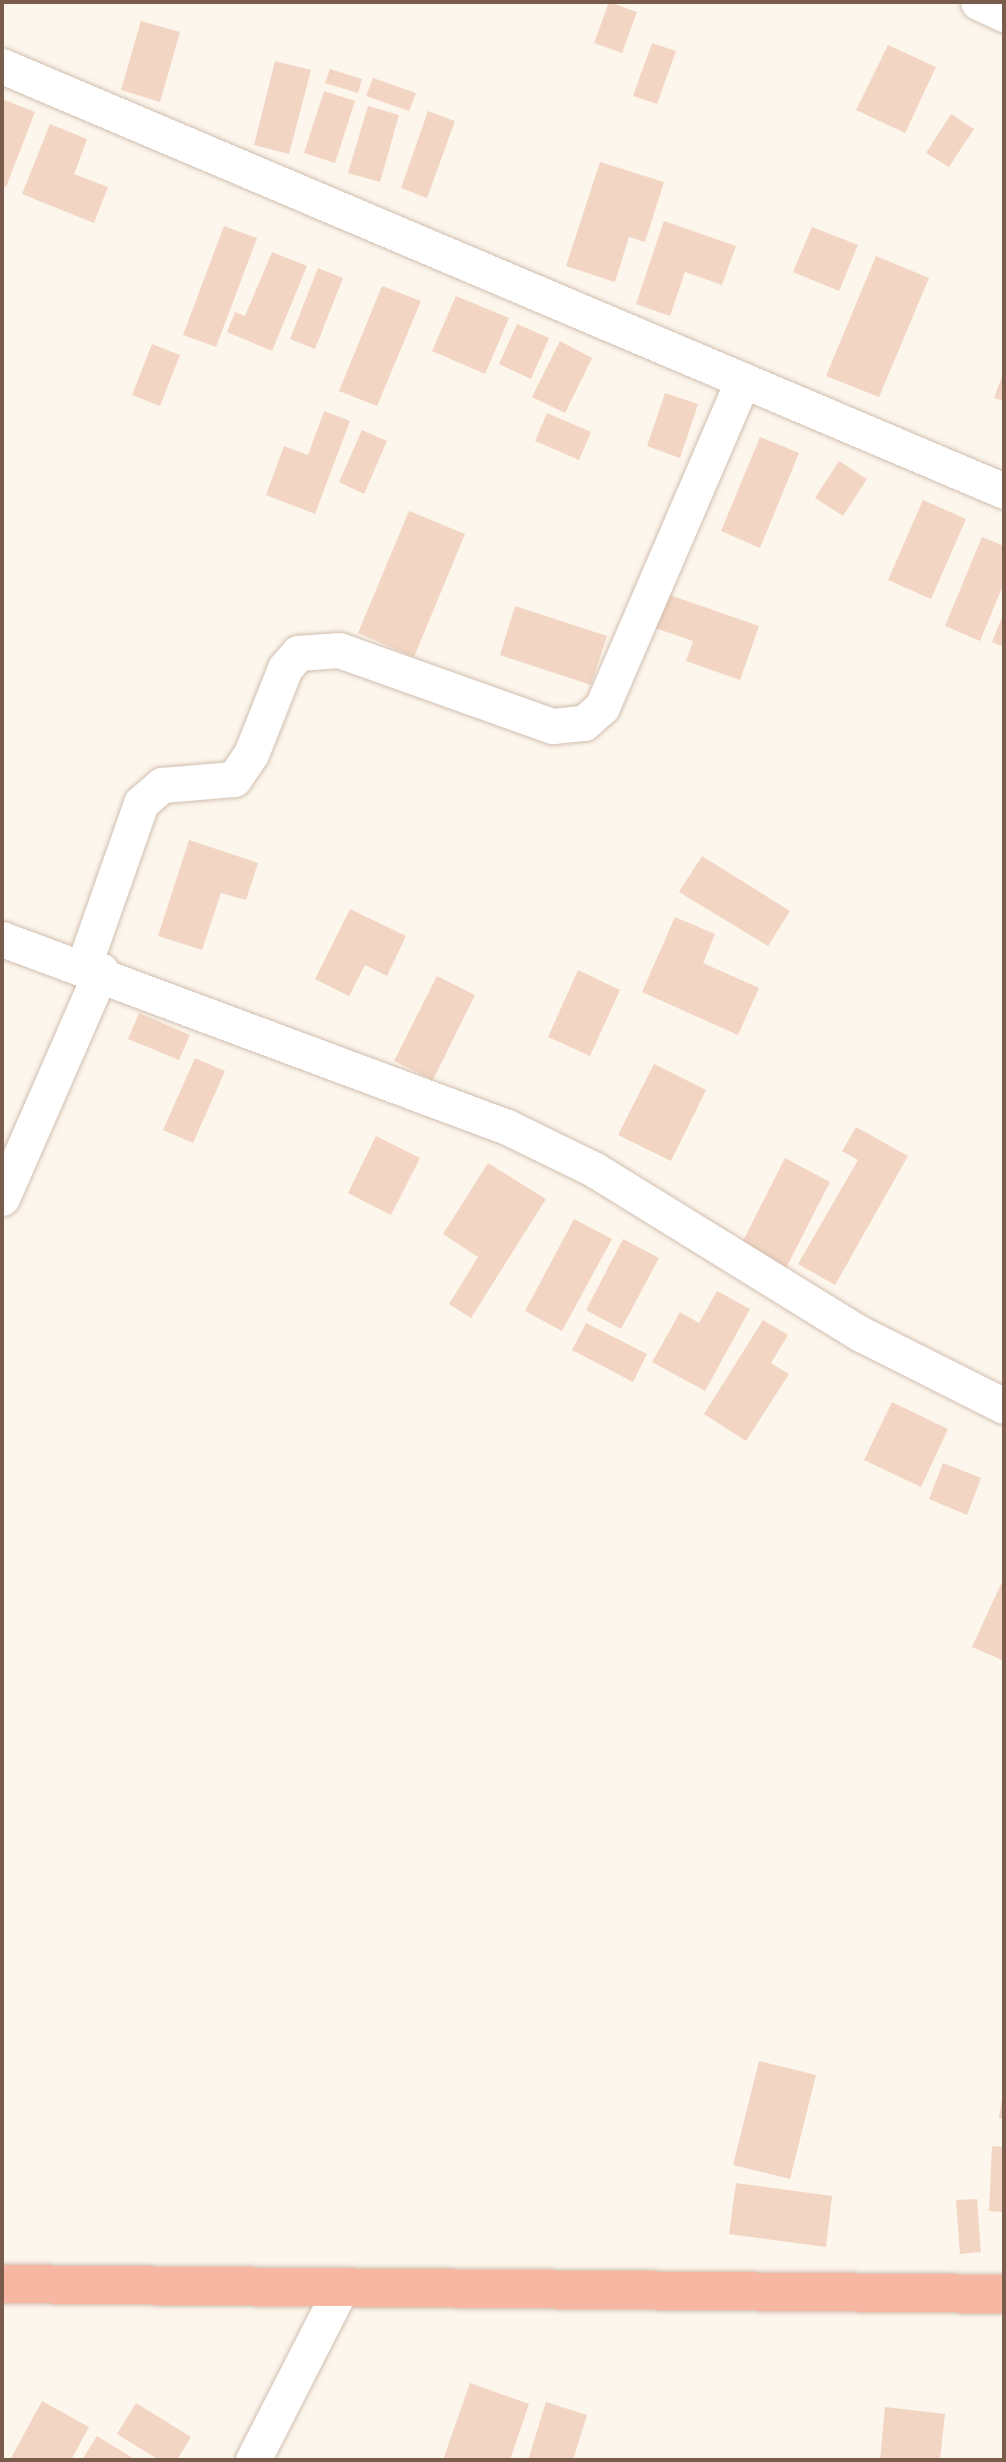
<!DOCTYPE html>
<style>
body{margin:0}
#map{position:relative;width:1006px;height:2462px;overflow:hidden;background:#fdf6ec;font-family:Montserrat,sans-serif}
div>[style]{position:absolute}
.building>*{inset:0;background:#f3d5c3}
.roads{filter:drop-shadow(0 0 2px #d1beb0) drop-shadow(0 0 2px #d1beb0)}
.minor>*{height:35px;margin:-17.5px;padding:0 17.5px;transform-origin:17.5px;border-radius:17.5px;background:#fff}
.highway>*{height:38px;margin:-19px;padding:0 19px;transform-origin:19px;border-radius:19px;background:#f7b7a3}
span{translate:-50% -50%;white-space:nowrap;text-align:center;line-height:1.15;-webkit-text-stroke:6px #fffaf3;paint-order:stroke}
.frame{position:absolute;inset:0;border:4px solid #7a5c4d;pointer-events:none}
</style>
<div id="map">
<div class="building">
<i style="clip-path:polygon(609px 2px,637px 12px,622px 53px,594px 43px)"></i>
<i style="clip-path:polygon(141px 21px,180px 32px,160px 102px,121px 90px)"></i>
<i style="clip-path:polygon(652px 43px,676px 51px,657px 104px,633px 96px)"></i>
<i style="clip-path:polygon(888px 45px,936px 67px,905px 133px,856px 110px)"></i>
<i style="clip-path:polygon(275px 61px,311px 70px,289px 154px,254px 145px)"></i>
<i style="clip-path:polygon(330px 69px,362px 79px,358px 93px,325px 83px)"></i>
<i style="clip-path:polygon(373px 78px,416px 93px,409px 111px,366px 96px)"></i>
<i style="clip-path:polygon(324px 91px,355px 101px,335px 163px,304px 153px)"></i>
<i style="clip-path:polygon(2px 99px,35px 112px,6px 187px,2px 186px)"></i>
<i style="clip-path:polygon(368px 106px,399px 115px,380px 182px,348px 173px)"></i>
<i style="clip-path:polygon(428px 111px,455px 121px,427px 198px,401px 188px)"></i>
<i style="clip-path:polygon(951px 114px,974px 129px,949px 167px,926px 153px)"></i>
<i style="clip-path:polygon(50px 124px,87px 139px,74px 174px,108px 187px,94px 223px,22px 194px)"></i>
<i style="clip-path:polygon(600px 162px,664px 182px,645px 242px,629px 237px,615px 282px,566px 266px)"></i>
<i style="clip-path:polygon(664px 221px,736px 246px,722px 285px,685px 272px,670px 316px,636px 304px)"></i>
<i style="clip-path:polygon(224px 226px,257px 238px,216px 347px,183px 335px)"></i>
<i style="clip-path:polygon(812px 227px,858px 245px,839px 291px,793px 272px)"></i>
<i style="clip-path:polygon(272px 252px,307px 266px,272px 351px,227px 332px,235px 312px,245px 316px)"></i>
<i style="clip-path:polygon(876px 256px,929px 278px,879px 397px,826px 376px)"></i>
<i style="clip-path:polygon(318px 268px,343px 278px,315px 349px,290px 339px)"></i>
<i style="clip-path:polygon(382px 286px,421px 301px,377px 406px,339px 391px)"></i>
<i style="clip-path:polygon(456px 296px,509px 318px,485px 374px,432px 351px)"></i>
<i style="clip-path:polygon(517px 324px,549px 338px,531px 379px,499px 364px)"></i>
<i style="clip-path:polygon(560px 341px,592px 358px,565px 413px,532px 397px)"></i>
<i style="clip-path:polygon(152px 344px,180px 355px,160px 406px,132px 395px)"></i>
<i style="clip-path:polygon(1004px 371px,1004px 401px,994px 398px)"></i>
<i style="clip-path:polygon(665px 393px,698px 404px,680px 458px,647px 446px)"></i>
<i style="clip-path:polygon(324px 411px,350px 421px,315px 514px,266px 495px,284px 446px,308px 455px)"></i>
<i style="clip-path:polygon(547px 413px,591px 432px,579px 460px,535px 441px)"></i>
<i style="clip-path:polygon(362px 430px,387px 441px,364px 494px,339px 482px)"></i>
<i style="clip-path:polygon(760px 437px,799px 453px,760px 548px,721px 531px)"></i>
<i style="clip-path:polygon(839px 461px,867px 479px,843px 516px,815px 498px)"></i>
<i style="clip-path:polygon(923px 500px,966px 519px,931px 599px,888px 580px)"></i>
<i style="clip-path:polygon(409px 511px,465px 534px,414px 657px,358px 633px)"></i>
<i style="clip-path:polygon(982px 537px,1004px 546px,1004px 583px,980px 641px,945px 626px)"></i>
<i style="clip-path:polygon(664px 593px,759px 626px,740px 680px,686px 661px,693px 641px,652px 627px)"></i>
<i style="clip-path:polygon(515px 606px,607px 636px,591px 685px,500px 655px)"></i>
<i style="clip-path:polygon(1004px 612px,1004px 647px,992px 642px)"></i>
<i style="clip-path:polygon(189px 840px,258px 863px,246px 900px,221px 893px,202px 950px,158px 936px)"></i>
<i style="clip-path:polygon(702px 856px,790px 911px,768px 946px,679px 892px)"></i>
<i style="clip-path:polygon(350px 909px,406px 936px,387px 976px,365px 965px,349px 996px,315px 979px)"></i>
<i style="clip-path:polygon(675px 917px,715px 934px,703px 963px,759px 988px,738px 1035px,642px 992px)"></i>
<i style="clip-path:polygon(578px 970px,620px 990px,590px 1056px,548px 1037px)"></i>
<i style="clip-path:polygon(437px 976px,475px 995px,433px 1080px,394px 1061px)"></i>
<i style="clip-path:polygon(139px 1013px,190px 1035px,179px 1060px,128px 1039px)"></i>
<i style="clip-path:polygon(195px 1058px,225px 1071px,193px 1143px,163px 1130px)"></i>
<i style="clip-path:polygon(654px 1064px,706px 1090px,671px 1161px,618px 1135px)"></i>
<i style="clip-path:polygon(856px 1127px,908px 1156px,835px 1285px,798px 1264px,858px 1160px,842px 1151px)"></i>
<i style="clip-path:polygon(376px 1136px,420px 1158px,391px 1215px,348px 1193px)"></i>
<i style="clip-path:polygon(785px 1158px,830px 1182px,785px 1270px,740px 1247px)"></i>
<i style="clip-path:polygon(488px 1163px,546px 1199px,471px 1318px,449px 1304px,478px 1257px,443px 1234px)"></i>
<i style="clip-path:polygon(574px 1219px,612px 1239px,562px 1331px,525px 1311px)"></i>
<i style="clip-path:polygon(623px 1239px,659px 1258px,621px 1329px,586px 1310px)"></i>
<i style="clip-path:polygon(717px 1291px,750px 1309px,705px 1391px,652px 1362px,680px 1312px,699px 1323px)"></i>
<i style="clip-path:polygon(763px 1320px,788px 1335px,771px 1363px,789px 1374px,746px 1441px,704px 1414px)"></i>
<i style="clip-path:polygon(586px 1323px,647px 1354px,633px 1382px,572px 1350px)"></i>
<i style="clip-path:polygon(892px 1402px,948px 1429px,921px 1487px,864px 1460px)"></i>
<i style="clip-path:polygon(943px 1463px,981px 1478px,967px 1515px,929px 1499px)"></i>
<i style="clip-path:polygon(1002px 1582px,1004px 1653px,1002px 1660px,972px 1647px)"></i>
<i style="clip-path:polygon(759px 2061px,816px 2075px,790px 2179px,733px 2165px)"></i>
<i style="clip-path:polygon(1003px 2091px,1004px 2091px,1004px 2119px,999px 2118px)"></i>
<i style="clip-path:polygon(992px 2146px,1004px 2147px,1004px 2212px,989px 2211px)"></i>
<i style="clip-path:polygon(736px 2183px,832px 2196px,826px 2247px,729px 2234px)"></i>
<i style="clip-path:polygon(977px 2199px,981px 2252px,960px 2254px,956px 2200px)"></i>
<i style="clip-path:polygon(470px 2383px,529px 2404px,510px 2460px,443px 2460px)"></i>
<i style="clip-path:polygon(42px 2401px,89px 2427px,71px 2460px,10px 2460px)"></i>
<i style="clip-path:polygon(546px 2402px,587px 2415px,573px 2460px,528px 2460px)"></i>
<i style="clip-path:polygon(136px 2403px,191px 2437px,177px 2460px,159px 2460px,117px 2434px)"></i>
<i style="clip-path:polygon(885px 2407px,945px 2414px,940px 2460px,880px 2460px)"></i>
<i style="clip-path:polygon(97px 2436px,136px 2460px,82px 2460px)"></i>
</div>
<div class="roads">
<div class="minor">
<i style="left:978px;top:2px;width:29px;rotate:25deg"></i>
<i style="left:2px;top:66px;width:1088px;rotate:22.98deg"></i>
<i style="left:2px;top:939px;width:539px;rotate:20.42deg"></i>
<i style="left:507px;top:1127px;width:98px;rotate:26deg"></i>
<i style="left:595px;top:1170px;width:312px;rotate:31.7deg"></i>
<i style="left:861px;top:1334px;width:160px;rotate:26.7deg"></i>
<i style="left:84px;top:965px;width:172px;rotate:-70.6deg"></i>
<i style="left:141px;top:803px;width:28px;rotate:-41deg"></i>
<i style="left:162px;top:785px;width:72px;rotate:-4.8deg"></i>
<i style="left:234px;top:779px;width:30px;rotate:-56deg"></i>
<i style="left:251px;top:754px;width:92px;rotate:-68.4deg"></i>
<i style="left:285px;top:668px;width:20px;rotate:-49deg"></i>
<i style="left:298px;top:653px;width:41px;rotate:-4.2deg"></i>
<i style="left:339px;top:650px;width:227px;rotate:19.6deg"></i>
<i style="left:553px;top:726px;width:31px;rotate:-6deg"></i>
<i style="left:584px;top:723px;width:24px;rotate:-42deg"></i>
<i style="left:602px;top:707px;width:356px;rotate:-66.7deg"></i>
<i style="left:2px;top:1198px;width:248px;rotate:-66.4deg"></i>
<i style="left:253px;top:2460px;width:193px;rotate:-62.9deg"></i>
</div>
<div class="highway">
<i style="left:2px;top:2284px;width:1002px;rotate:0.57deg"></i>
</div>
</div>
<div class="frame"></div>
</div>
